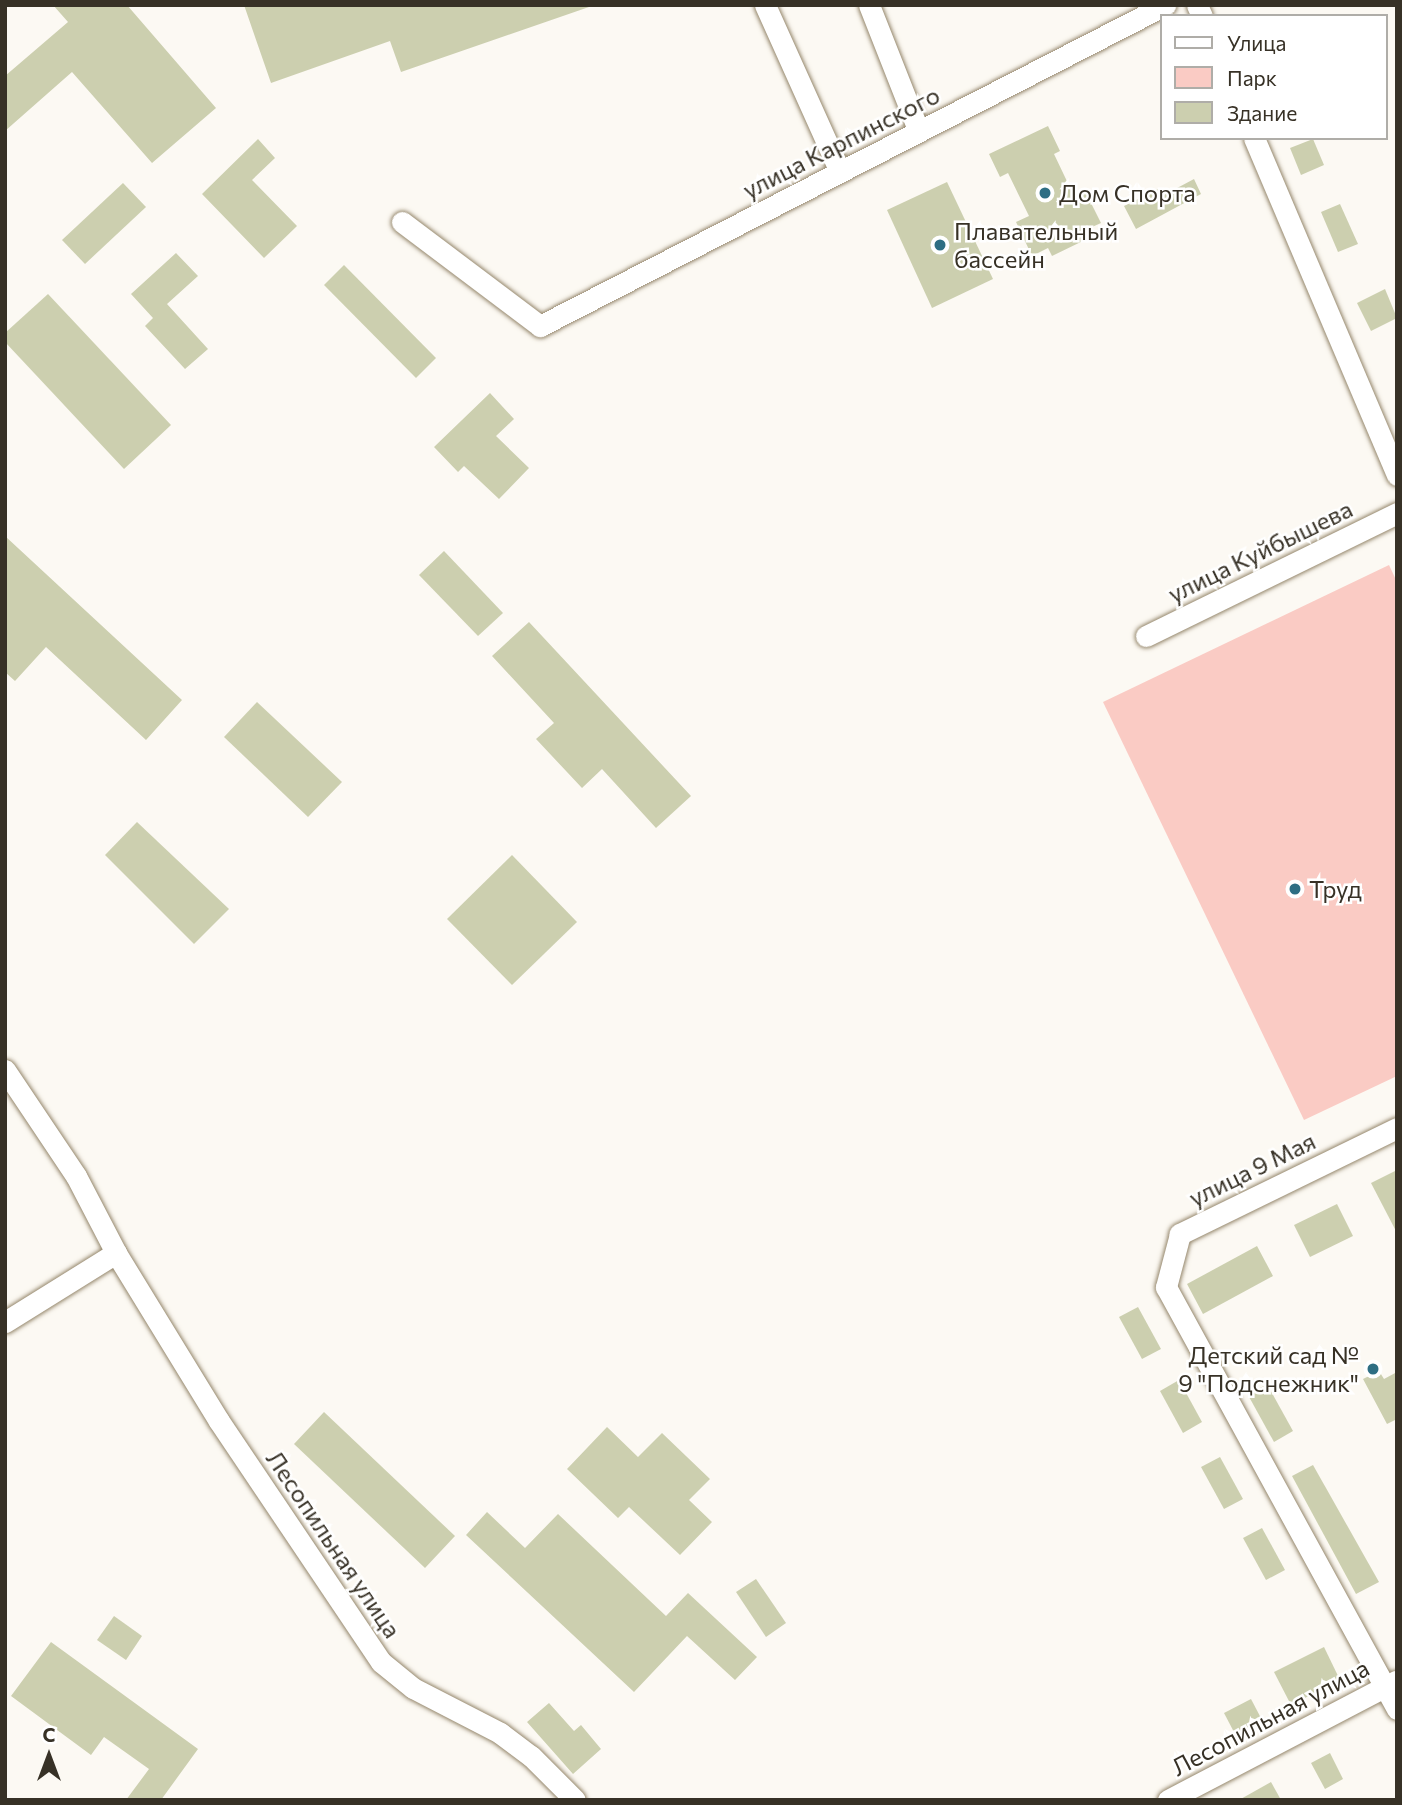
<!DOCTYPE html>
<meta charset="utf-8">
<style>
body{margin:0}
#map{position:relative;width:1402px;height:1805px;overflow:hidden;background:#fcf9f3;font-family:Commissioner,sans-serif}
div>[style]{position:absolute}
.green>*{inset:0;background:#facbc4}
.building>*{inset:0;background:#cccfaf}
.roads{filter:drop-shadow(0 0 2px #95876c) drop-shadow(0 0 2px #95876c)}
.minor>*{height:21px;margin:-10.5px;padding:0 10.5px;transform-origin:10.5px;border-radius:10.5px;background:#fff}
.dots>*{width:19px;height:19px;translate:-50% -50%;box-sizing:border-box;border:4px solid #fff;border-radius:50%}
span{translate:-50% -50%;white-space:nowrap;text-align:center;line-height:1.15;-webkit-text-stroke:5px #fff;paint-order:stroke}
.street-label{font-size:24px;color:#373126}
.poi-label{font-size:24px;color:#373126}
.left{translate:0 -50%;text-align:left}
.right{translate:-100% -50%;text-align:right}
.frame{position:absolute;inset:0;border:7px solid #373126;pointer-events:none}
.legend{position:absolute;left:1160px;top:14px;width:228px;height:126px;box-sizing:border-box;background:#fff;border:2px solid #afada8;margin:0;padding:9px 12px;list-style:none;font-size:21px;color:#373126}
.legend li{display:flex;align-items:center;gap:14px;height:35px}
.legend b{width:35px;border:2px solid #afada8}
.north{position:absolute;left:14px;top:1721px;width:70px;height:70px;-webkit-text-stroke:5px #fff;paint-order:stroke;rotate:0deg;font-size:19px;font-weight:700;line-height:28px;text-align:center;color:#373126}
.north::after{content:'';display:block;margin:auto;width:24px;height:32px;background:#373126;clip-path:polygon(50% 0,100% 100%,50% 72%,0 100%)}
</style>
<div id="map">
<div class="green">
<i style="clip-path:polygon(1389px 565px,1397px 582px,1397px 1076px,1304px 1120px,1103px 702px)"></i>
</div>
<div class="building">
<i style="clip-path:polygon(53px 5px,127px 5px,216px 108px,152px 163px,72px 72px,5px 131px,5px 76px,68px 22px)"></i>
<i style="clip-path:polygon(244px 5px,589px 5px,589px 7px,401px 72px,390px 41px,271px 83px)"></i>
<i style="clip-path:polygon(1048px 126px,1060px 151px,1054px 154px,1074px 196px,1085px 191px,1101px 223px,1083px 231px,1087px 239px,1052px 256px,1048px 248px,1032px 256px,1016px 222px,1029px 216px,1008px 173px,1000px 177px,989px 154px)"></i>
<i style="clip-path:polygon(258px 139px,275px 158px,252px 180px,297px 226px,264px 258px,202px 194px)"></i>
<i style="clip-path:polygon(1313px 139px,1324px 165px,1301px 175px,1290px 148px)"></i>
<i style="clip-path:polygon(1194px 179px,1201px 194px,1136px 229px,1124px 206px,1160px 188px,1164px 195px)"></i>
<i style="clip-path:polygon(947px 182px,993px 279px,932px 308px,887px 210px)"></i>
<i style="clip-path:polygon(123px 183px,146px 207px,85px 264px,62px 240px)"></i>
<i style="clip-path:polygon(1340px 204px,1358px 244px,1338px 252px,1321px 212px)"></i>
<i style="clip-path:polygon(176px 253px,198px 276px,167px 304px,208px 349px,185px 369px,145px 326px,153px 318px,131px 294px)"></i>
<i style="clip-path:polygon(344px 265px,436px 358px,416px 378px,324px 285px)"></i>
<i style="clip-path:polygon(1385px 289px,1397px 318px,1371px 331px,1357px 303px)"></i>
<i style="clip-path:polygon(48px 294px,171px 425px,124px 469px,5px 342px,5px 333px)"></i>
<i style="clip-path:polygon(490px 393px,514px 419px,496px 436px,529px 468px,499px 499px,464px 466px,458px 472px,434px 447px)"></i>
<i style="clip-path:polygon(5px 536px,182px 700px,146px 740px,46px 647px,15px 681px,5px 672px)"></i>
<i style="clip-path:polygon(444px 551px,503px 613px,478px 636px,419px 575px)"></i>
<i style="clip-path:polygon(529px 622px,691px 796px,656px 828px,602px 769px,582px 788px,536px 739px,554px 723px,492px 656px)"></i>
<i style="clip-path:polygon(257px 702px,342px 782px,308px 817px,224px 737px)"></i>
<i style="clip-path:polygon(137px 822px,229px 909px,194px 944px,105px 855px)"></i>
<i style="clip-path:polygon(512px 855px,577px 922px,512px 985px,447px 919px)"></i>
<i style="clip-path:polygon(1397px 1170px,1397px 1233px,1371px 1183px)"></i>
<i style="clip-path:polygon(1337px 1204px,1353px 1236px,1310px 1257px,1294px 1225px)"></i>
<i style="clip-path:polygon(1257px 1246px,1273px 1276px,1203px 1314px,1187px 1284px)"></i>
<i style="clip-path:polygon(1138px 1307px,1161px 1349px,1142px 1359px,1119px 1317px)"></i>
<i style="clip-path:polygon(1379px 1371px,1384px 1379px,1397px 1372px,1397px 1419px,1387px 1424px,1363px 1379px)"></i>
<i style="clip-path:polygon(1179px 1380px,1202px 1422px,1183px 1433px,1160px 1391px)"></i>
<i style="clip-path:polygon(1267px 1384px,1293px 1431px,1274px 1442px,1248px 1395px)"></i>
<i style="clip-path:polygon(324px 1412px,455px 1536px,425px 1568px,294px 1444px)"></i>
<i style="clip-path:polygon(607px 1427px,638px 1457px,662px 1433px,710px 1479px,689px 1500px,712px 1522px,680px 1555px,629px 1507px,618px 1518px,567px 1469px)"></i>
<i style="clip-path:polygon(1220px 1457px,1243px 1499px,1224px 1509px,1201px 1467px)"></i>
<i style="clip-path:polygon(1313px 1465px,1379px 1582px,1356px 1594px,1292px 1476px)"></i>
<i style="clip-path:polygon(487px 1512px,525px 1548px,558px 1514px,666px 1616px,688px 1593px,757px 1657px,735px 1680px,687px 1636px,634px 1692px,466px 1535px)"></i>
<i style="clip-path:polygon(1262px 1528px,1285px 1570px,1266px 1580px,1243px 1538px)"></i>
<i style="clip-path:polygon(756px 1579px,786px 1623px,766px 1637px,736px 1592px)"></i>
<i style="clip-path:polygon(114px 1616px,142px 1636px,126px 1660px,97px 1640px)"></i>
<i style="clip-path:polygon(51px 1642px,198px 1749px,161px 1800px,126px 1800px,149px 1769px,104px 1737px,91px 1755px,11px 1696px)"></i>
<i style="clip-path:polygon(1324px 1647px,1340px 1680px,1291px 1705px,1274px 1672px)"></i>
<i style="clip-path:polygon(1251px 1699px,1262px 1720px,1235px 1734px,1224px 1713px)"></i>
<i style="clip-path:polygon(549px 1703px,574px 1731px,581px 1725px,601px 1749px,573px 1774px,527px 1722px)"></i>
<i style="clip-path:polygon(1330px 1753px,1343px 1779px,1325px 1789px,1311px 1763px)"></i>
<i style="clip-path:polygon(1271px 1782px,1281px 1800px,1239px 1800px)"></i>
</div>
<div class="roads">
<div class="minor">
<i style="left:765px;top:5px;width:183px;rotate:65.8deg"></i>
<i style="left:869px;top:5px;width:136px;rotate:68.5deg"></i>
<i style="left:1197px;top:5px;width:12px;rotate:66deg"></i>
<i style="left:1254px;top:138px;width:366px;rotate:67deg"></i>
<i style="left:402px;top:222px;width:173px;rotate:37deg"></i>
<i style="left:540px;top:326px;width:703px;rotate:-27.19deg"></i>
<i style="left:1146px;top:636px;width:280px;rotate:-26.1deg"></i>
<i style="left:5px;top:1070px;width:128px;rotate:56.2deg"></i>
<i style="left:76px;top:1176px;width:87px;rotate:62.5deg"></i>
<i style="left:116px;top:1253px;width:197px;rotate:58.5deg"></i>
<i style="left:219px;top:1421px;width:290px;rotate:56.1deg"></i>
<i style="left:381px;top:1662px;width:41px;rotate:39.1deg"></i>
<i style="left:413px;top:1688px;width:98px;rotate:27.3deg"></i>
<i style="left:500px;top:1733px;width:39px;rotate:37deg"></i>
<i style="left:531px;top:1756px;width:62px;rotate:45deg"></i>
<i style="left:1397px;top:1128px;width:242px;rotate:154deg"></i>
<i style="left:1180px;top:1234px;width:55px;rotate:104.8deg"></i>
<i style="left:1166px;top:1287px;width:481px;rotate:61.3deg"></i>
<i style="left:5px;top:1322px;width:131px;rotate:-31.9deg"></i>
<i style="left:1168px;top:1800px;width:257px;rotate:-27.6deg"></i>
</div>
</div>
<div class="dots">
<i style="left:1045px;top:193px;background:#2e6e83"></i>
<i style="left:940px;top:245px;background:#2e6e83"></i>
<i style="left:1295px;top:889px;background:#2e6e83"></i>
<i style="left:1373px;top:1369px;background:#2e6e83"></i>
</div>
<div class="street-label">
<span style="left:841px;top:142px;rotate:-27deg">улица Карпинского</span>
<span style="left:1260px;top:551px;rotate:-26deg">улица Куйбышева</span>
<span style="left:1252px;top:1169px;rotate:-26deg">улица 9 Мая</span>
<span style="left:334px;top:1544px;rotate:56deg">Лесопильная улица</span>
<span style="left:1270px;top:1717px;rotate:-28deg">Лесопильная улица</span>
</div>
<div class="poi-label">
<span class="left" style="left:1059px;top:193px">Дом Спорта</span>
<span class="left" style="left:954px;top:245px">Плавательный<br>бассейн</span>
<span class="left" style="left:1309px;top:889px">Труд</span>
<span class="right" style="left:1359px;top:1369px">Детский сад №<br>9 "Подснежник"</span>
</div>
<div class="frame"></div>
<ul class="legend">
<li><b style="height:9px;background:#fff"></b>Улица</li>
<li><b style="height:19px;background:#facbc4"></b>Парк</li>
<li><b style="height:19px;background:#cccfaf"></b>Здание</li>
</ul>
<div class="north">С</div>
</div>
